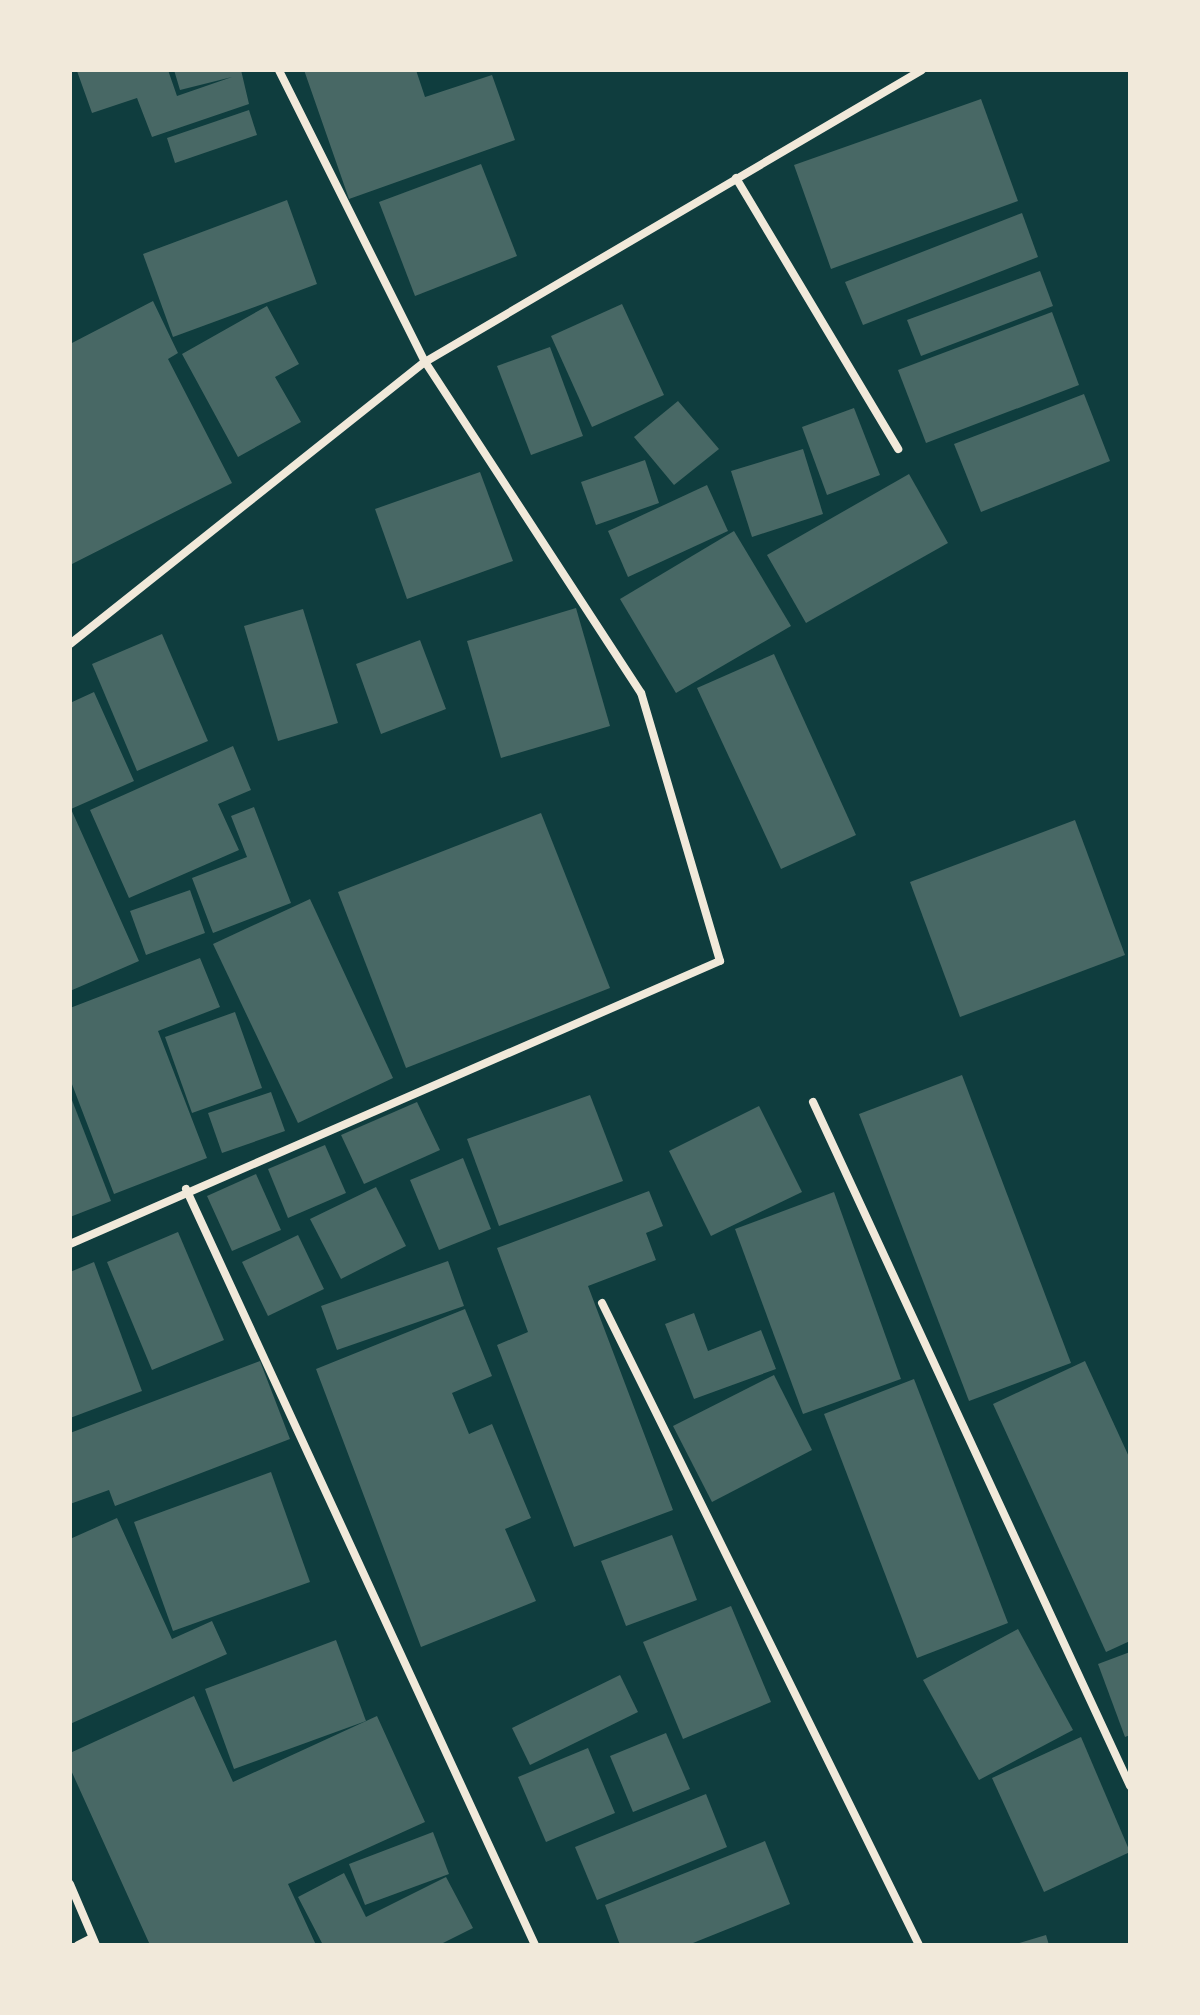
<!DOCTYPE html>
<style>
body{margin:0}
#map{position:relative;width:1200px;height:2015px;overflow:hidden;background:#0f3d3e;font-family:Helvetica,sans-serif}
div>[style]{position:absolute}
.building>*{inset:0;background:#486865}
.minor>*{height:8px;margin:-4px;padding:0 4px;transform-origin:4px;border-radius:4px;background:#f1e9da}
span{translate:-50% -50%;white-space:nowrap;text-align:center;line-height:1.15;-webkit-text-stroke:8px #f1e9da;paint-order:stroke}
.frame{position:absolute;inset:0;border:72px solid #f1e9da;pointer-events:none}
</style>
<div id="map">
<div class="building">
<i style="clip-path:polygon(168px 70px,177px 96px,232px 77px,180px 90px,174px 70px,241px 70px,249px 104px,152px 137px,137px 98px,92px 113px,77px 71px)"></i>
<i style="clip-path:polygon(304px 70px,416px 70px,425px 97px,492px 75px,515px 140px,349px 199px)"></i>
<i style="clip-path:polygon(981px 99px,1018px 201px,831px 269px,794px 165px)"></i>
<i style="clip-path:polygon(249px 110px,257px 135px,175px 163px,167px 138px)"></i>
<i style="clip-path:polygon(481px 164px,517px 256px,415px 296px,379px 202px)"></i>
<i style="clip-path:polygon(287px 200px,317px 284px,173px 337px,143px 254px)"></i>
<i style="clip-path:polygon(1022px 213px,1038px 257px,863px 325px,845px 282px)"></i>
<i style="clip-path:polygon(1040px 271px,1053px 306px,921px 356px,907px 320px)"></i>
<i style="clip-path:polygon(153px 301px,178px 353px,168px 359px,232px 483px,70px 565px,70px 344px)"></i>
<i style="clip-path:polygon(622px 304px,664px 395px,592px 427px,551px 336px)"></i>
<i style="clip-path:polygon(267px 306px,299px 364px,275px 377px,301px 422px,238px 457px,182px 354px)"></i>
<i style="clip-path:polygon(1052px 312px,1079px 385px,926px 443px,898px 370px)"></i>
<i style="clip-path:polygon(550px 347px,583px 436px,531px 455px,497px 366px)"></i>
<i style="clip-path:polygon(1084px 394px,1110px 461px,981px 512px,954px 444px)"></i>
<i style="clip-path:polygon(678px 401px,719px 449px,674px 485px,634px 437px)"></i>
<i style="clip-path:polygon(854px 408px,880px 475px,827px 495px,802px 427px)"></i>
<i style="clip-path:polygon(803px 449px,823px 514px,752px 537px,731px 471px)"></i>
<i style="clip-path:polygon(645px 460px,659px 503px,596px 525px,581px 482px)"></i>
<i style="clip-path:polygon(480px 472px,513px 561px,407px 599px,375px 509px)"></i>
<i style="clip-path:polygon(909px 474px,948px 543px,806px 623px,767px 555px)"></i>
<i style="clip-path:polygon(707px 485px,728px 531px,628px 577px,608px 531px)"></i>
<i style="clip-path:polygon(734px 531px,791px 626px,676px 693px,620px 599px)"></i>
<i style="clip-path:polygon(576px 608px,610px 726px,501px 758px,467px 641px)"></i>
<i style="clip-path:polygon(303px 609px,338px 723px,278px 741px,244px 626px)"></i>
<i style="clip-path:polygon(162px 634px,208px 741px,137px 771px,92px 664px)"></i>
<i style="clip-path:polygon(420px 640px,446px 709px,381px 734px,356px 664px)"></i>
<i style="clip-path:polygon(774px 654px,856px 835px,781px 869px,697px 688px)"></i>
<i style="clip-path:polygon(94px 692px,134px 781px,71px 809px,139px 961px,70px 991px,70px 703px)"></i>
<i style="clip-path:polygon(233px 746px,251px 790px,218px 804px,239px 850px,129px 898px,90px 810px)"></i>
<i style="clip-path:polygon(254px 807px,291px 903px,213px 933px,192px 878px,247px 857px,231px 816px)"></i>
<i style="clip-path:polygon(541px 813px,610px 988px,406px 1068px,338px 892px)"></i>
<i style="clip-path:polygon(1075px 820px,1125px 955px,960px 1017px,910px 882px)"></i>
<i style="clip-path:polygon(190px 890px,205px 933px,146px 955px,130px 911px)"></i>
<i style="clip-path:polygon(310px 899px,393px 1078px,298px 1123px,213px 944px)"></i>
<i style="clip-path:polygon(200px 958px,220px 1007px,158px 1031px,207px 1158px,114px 1194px,70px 1079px,70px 1008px)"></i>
<i style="clip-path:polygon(235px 1012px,262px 1088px,192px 1113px,165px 1037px)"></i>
<i style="clip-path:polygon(962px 1075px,1071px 1363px,969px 1401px,859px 1114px)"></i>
<i style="clip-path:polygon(271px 1092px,285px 1131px,222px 1153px,208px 1113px)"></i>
<i style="clip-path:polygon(70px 1095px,111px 1201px,70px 1217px)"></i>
<i style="clip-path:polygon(590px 1095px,623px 1181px,499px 1226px,467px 1139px)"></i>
<i style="clip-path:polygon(417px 1102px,440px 1150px,364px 1184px,341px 1135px)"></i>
<i style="clip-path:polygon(759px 1106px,802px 1192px,711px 1236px,669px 1151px)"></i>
<i style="clip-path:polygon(325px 1145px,346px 1193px,288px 1218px,268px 1169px)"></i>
<i style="clip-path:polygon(463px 1158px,491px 1229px,439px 1250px,410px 1180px)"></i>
<i style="clip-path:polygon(256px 1174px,281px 1230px,232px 1251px,207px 1196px)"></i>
<i style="clip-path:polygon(376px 1187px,406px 1246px,341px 1279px,310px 1219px)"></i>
<i style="clip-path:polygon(649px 1191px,663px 1226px,646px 1233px,656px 1260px,588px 1286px,673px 1510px,574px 1547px,497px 1345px,528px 1332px,497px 1248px)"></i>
<i style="clip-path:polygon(834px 1192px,901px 1379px,803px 1414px,735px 1229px)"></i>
<i style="clip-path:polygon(178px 1232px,224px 1340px,152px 1370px,107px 1262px)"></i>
<i style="clip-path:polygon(298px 1235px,324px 1289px,268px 1316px,242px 1262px)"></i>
<i style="clip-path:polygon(448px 1261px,464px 1306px,337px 1350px,321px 1306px)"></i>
<i style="clip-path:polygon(94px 1262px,142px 1391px,70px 1418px,70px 1272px)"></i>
<i style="clip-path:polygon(465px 1309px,492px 1376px,452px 1393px,469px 1434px,492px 1424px,531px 1518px,505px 1529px,536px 1601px,421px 1647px,316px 1369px)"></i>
<i style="clip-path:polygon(694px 1313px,708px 1351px,761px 1330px,776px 1369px,694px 1399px,665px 1324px)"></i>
<i style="clip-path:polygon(260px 1361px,290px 1439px,115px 1506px,109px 1490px,70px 1504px,70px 1433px)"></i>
<i style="clip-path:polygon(1085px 1361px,1130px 1459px,1130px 1641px,1106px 1652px,993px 1404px)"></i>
<i style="clip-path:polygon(774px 1375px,812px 1450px,712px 1502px,673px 1426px)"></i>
<i style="clip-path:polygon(914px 1379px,1008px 1623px,917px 1658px,824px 1414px)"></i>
<i style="clip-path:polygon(271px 1472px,310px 1582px,173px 1631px,134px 1522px)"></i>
<i style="clip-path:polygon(117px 1518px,172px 1639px,212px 1621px,227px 1654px,70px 1724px,70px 1539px)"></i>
<i style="clip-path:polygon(672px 1535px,697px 1600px,626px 1626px,601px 1561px)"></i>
<i style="clip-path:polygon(731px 1606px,771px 1702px,683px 1739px,643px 1642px)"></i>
<i style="clip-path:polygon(1018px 1629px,1073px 1730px,979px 1780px,923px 1680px)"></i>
<i style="clip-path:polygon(336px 1640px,366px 1721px,234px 1769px,205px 1689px)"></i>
<i style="clip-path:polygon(1130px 1652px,1130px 1735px,1125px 1737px,1098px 1664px)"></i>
<i style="clip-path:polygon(620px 1675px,638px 1712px,530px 1765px,512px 1728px)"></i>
<i style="clip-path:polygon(194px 1696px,233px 1782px,377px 1716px,425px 1822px,288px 1884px,316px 1945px,150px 1945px,70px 1768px,70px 1753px)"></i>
<i style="clip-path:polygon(666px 1733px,690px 1789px,633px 1812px,610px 1756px)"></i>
<i style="clip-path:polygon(1081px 1737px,1130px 1852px,1044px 1892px,992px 1778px)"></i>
<i style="clip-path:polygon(588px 1748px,615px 1813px,546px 1842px,518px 1777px)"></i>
<i style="clip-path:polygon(706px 1794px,727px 1847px,597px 1900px,575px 1847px)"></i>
<i style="clip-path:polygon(433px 1832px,449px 1874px,365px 1905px,349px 1864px)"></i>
<i style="clip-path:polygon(765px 1841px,790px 1904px,688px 1945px,620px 1945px,605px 1905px)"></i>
<i style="clip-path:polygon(344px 1873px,366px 1917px,446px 1877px,473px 1928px,439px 1945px,323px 1945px,298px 1897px)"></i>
<i style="clip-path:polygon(1046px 1935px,1049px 1945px,1016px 1945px,1016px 1944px)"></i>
</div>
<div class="minor">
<i style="left:736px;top:178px;width:316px;rotate:59.1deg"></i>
<i style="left:70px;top:644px;width:453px;rotate:-38.5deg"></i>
<i style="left:425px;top:362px;width:576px;rotate:-30.44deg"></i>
<i style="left:813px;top:1102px;width:754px;rotate:65.13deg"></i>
<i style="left:186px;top:1189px;width:833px;rotate:65.22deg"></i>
<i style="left:70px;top:1244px;width:709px;rotate:-23.53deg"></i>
<i style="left:720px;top:961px;width:279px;rotate:-106.4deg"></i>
<i style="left:641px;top:693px;width:395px;rotate:-123.1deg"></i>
<i style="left:425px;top:362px;width:326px;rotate:-116.6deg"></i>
<i style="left:602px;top:1303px;width:716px;rotate:63.72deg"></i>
<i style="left:70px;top:1884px;width:66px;rotate:66.9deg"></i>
<i style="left:78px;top:1945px;width:16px;rotate:-27deg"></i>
</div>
<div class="frame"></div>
</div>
